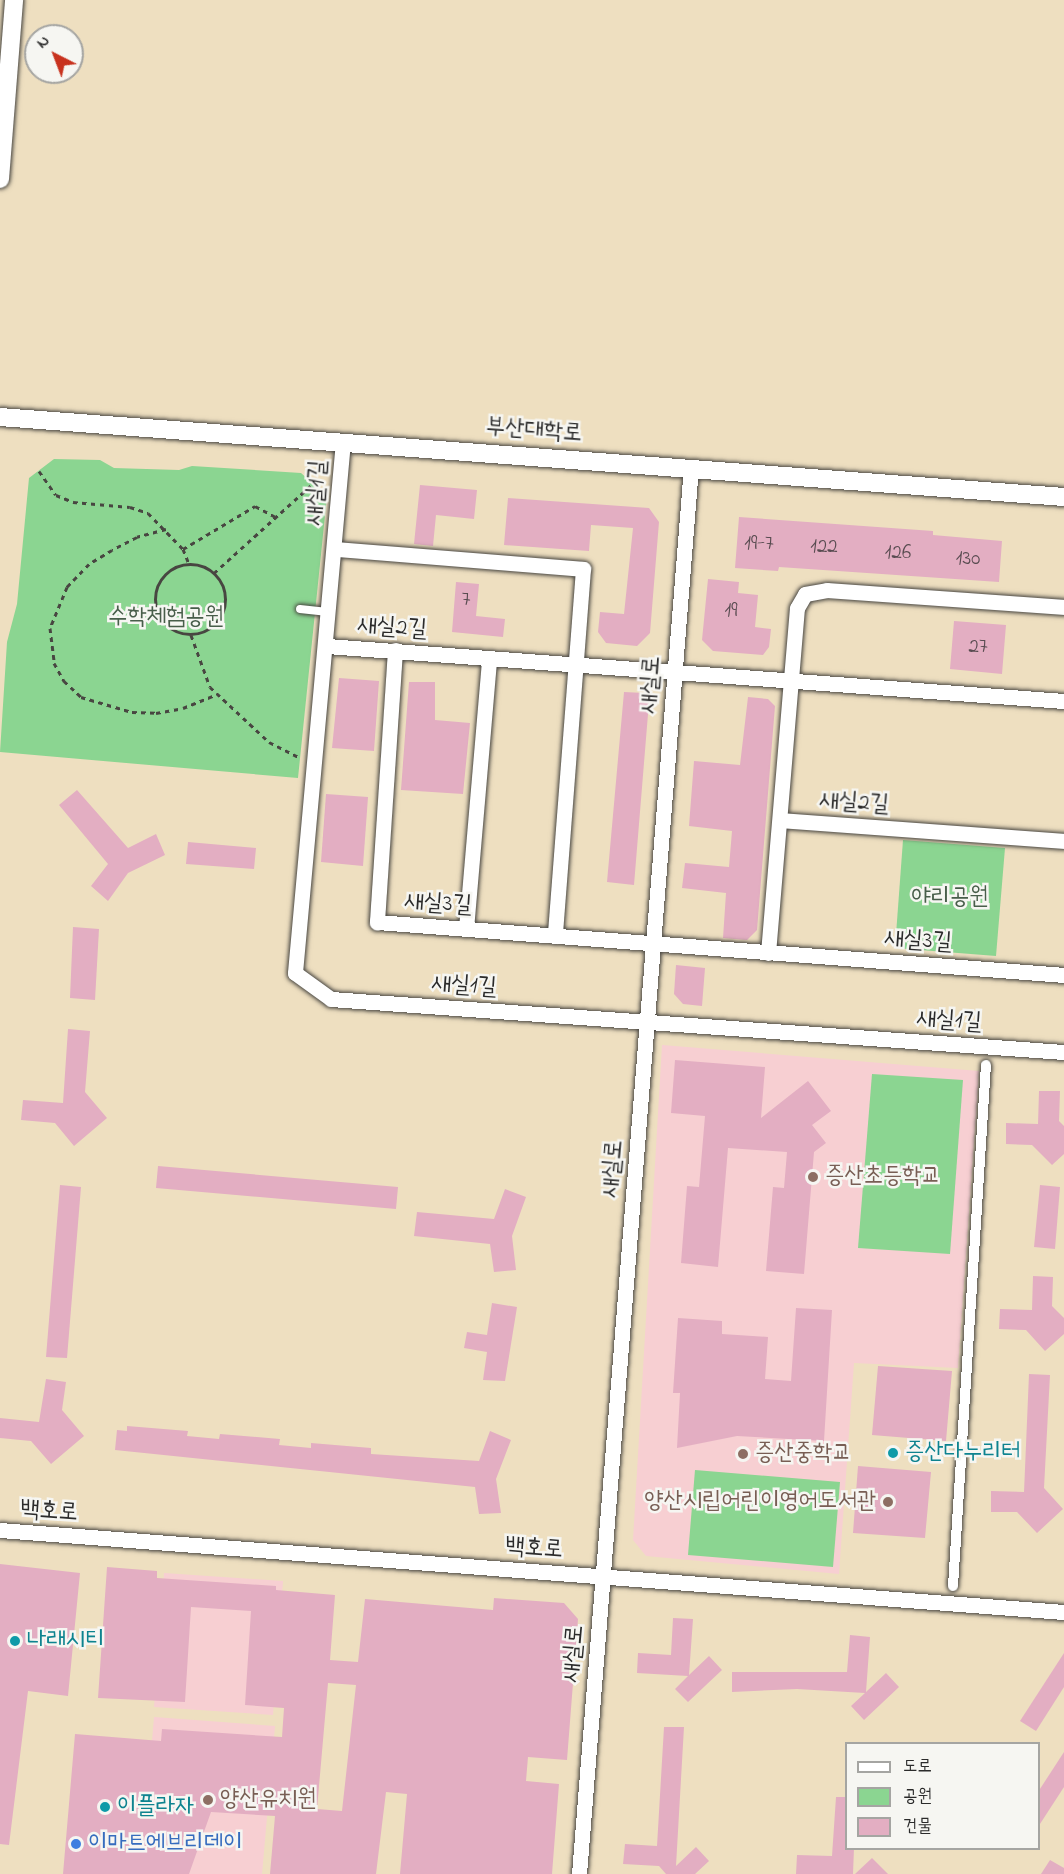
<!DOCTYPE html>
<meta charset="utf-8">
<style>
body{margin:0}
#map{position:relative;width:1064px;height:1874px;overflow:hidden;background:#eedfc0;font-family:"Indie Flower","Poor Story",sans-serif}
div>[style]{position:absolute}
.built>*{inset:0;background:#f7cfd2}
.green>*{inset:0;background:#8bd591}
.building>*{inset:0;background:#e3aec2}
.path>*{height:3px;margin-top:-1.5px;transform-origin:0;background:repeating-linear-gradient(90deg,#484641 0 4.5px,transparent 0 9px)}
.path>.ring{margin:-1.5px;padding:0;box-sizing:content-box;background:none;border:3px solid #484641;border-radius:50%}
.roads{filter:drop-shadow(0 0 2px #484641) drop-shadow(0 0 2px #484641)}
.service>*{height:8px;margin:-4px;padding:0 4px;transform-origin:4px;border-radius:4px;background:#fff}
.pedestrian>*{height:10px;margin:-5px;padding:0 5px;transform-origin:5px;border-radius:5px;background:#fff}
.minor>*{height:15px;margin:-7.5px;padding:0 7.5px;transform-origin:7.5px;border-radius:7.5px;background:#fff}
.tertiary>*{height:18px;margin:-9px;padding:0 9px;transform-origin:9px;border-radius:9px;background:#fff}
.dots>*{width:16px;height:16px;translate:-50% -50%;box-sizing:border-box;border:3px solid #f6f6f2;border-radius:50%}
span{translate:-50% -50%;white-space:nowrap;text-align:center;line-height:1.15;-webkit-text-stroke:5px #f6f6f2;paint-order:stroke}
.number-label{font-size:21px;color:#594c51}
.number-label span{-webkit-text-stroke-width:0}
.street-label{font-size:24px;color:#2b2b2b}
.park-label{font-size:24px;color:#485e4a}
.education-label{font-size:24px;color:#785e54}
.left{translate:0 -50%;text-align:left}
.right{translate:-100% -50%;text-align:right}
.culture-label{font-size:24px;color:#0d838f}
.shop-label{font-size:24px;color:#366cbe}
.legend{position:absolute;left:845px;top:1742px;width:195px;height:108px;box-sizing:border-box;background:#f6f6f2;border:2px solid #a5a5a2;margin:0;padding:8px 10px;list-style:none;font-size:18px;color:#2b2b2b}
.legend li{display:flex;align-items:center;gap:12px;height:30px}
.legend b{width:30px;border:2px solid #a5a5a2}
.north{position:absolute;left:24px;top:24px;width:60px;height:60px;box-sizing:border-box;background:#f6f6f2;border:2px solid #a5a5a2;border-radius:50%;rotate:318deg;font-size:16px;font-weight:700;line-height:24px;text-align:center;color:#2b2b2b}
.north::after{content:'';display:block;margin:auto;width:21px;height:27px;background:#c8321e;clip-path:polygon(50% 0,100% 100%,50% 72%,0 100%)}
</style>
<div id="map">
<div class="built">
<i style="clip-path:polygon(662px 1045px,979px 1071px,958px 1368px,854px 1363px,839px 1574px,646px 1556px,633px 1540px)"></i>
<i style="clip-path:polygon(164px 1573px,283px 1581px,273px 1715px,154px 1707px)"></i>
<i style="clip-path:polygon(154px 1717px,275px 1726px,262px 1874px,141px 1874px)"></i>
</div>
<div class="green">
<i style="clip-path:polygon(54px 459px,100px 460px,114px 468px,179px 470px,192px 466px,301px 473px,327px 496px,298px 778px,0 752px,7px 642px,17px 604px,29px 478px)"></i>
<i style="clip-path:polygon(903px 840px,1005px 848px,996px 956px,895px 948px)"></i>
<i style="clip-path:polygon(872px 1074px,963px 1080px,950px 1254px,858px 1248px)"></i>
<i style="clip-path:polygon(695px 1470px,840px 1482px,833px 1567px,688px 1555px)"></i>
</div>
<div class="building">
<i style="clip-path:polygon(420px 485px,477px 490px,474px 519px,436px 515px,433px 546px,414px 544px)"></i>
<i style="clip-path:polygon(508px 498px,649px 508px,659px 522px,650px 633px,637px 646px,606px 643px,598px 632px,600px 612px,624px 614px,633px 528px,591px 525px,589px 551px,504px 545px)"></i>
<i style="clip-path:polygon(739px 517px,933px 531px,933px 535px,1002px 541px,999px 582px,779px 567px,778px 571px,735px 568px)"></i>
<i style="clip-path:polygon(708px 579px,739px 582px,738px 593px,758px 595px,755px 627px,771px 629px,769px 647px,763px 655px,713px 651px,702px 640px)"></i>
<i style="clip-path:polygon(456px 582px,479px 584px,476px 616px,505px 619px,503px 637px,452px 632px)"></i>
<i style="clip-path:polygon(954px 621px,1006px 625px,1002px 674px,950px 669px)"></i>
<i style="clip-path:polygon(339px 678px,379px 681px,374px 751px,332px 748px)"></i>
<i style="clip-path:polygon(409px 682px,435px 682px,435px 720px,470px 723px,463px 794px,401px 790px)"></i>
<i style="clip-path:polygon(624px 692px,644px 693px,643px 702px,649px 702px,634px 885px,607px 882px)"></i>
<i style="clip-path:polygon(748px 697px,768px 699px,775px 706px,757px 930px,747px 940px,723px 938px,726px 893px,682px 888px,685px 863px,729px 867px,732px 831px,689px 826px,694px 761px,740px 765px)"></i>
<i style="clip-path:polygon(77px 790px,128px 848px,156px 834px,165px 855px,128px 873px,108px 901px,91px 886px,108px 864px,59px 805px)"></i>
<i style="clip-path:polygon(326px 794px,368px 797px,363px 866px,321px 862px)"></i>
<i style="clip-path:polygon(188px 842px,256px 848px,254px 869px,186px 864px)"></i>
<i style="clip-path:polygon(73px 927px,99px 929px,95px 1000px,70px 998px)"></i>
<i style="clip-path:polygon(676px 965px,705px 968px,702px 1006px,683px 1004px,674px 994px)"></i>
<i style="clip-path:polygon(68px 1029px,90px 1031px,85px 1092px,107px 1118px,74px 1146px,55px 1123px,21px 1120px,23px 1100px,63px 1103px)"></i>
<i style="clip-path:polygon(675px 1060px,765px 1067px,761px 1118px,808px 1081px,831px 1111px,812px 1125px,826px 1143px,814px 1152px,804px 1274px,766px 1271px,773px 1187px,784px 1188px,787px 1152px,728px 1148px,718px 1267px,681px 1263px,687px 1186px,699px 1187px,705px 1116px,671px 1113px)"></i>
<i style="clip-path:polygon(1039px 1091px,1060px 1091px,1059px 1121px,1064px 1126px,1064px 1154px,1052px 1165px,1032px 1145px,1006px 1144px,1006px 1123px,1038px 1124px)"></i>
<i style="clip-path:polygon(158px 1166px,398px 1187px,396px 1209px,156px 1188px)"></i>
<i style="clip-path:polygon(60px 1185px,81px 1187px,67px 1358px,46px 1357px)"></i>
<i style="clip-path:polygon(1040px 1185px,1060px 1187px,1055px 1249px,1034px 1247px)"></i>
<i style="clip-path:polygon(505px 1189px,526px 1197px,512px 1236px,516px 1270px,494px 1272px,490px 1244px,414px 1236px,417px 1212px,494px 1219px)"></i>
<i style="clip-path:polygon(1033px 1276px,1053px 1277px,1052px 1306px,1064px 1318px,1064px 1334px,1045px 1351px,1026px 1330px,999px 1329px,1000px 1309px,1032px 1310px)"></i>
<i style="clip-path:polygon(492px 1303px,517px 1307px,505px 1381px,483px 1380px,487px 1352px,464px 1348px,467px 1332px,487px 1335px)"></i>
<i style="clip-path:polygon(796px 1308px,832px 1310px,824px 1441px,737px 1436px,677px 1448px,680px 1393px,673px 1393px,678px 1318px,722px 1321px,722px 1334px,768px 1337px,765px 1379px,791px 1381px)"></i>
<i style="clip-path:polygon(878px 1366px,952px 1371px,946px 1441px,872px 1435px)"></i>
<i style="clip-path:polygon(1029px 1374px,1050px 1375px,1044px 1488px,1063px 1509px,1037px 1533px,1017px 1512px,991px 1512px,991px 1491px,1024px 1492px)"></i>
<i style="clip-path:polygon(46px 1379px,66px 1382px,62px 1410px,84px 1436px,51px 1464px,31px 1441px,0 1438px,0 1418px,39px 1422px)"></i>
<i style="clip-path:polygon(127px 1426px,188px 1431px,187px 1436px,219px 1439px,220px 1434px,280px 1439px,279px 1445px,311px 1448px,311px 1443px,371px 1448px,371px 1454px,479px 1461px,490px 1431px,511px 1440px,496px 1479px,501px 1513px,479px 1514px,475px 1487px,115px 1450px,117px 1430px,127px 1431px)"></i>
<i style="clip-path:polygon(858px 1466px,931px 1472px,925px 1538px,853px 1533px)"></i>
<i style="clip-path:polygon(0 1564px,80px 1573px,68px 1696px,28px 1691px,9px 1845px,0 1844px)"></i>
<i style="clip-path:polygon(evenodd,107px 1567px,157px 1571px,157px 1578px,276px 1586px,276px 1590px,335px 1595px,330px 1660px,358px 1662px,365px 1599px,493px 1610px,494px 1598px,564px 1603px,578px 1619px,567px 1760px,528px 1757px,526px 1781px,559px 1784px,552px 1874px,400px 1874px,407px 1794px,386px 1792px,376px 1874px,270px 1874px,275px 1816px,211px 1812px,189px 1874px,63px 1874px,75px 1734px,161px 1741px,162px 1729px,282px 1737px,284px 1708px,245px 1705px,251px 1611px,191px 1607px,185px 1702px,98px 1698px,107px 1567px,328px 1683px,356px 1685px,342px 1811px,317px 1809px,328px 1683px)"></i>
<i style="clip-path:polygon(673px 1618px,693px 1619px,689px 1675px,709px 1656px,722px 1670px,688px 1702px,675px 1689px,688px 1676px,637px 1673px,638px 1653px,671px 1655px)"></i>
<i style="clip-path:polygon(850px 1635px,870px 1637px,866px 1692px,886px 1673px,899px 1687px,864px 1720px,851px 1706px,865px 1693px,797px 1689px,732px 1692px,732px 1672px,847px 1672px)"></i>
<i style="clip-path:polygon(1064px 1653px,1064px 1687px,1036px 1731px,1020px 1721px)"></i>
<i style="clip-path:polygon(664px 1727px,684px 1727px,676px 1866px,696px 1847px,709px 1861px,695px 1874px,666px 1874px,659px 1866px,623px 1864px,625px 1844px,657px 1846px)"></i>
<i style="clip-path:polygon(1064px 1752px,1064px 1787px,1038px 1827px,1038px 1792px)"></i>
<i style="clip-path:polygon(836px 1797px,846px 1797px,846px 1848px,854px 1848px,853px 1874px,796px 1874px,797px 1855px,832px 1856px)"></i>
<i style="clip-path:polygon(872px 1858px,888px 1874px,855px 1874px)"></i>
<i style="clip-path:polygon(1050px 1860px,1064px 1868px,1064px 1874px,1041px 1874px)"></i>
</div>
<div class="path">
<i style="left:39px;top:471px;width:29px;rotate:55deg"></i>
<i style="left:56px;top:495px;width:18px;rotate:22deg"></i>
<i style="left:73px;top:502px;width:57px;rotate:5deg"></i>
<i style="left:130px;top:507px;width:19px;rotate:18deg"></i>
<i style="left:148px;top:513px;width:50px;rotate:45.8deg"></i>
<i style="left:183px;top:549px;width:16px;rotate:68deg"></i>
<i style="left:166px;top:529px;width:30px;rotate:165deg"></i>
<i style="left:137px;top:537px;width:28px;rotate:153deg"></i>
<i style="left:112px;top:550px;width:27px;rotate:149deg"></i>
<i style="left:89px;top:564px;width:32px;rotate:134deg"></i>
<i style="left:67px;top:587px;width:44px;rotate:112.5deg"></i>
<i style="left:50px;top:628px;width:35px;rotate:83deg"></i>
<i style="left:54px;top:663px;width:21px;rotate:61deg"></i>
<i style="left:64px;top:681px;width:23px;rotate:43deg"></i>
<i style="left:81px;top:697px;width:53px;rotate:16.4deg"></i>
<i style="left:132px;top:712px;width:24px;rotate:2deg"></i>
<i style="left:156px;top:713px;width:27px;rotate:-10deg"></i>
<i style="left:183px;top:708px;width:37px;rotate:-22deg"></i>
<i style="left:183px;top:549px;width:84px;rotate:-30.8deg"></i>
<i style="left:255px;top:506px;width:24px;rotate:28deg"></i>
<i class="ring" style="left:155px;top:564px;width:67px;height:67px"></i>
<i style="left:214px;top:573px;width:140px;rotate:-42.1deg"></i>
<i style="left:191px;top:635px;width:55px;rotate:69.9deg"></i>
<i style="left:210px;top:687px;width:81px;rotate:43deg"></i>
<i style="left:269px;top:742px;width:35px;rotate:27deg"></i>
</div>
<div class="roads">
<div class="service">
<i style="left:300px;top:609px;width:28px;rotate:6deg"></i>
</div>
<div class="pedestrian">
<i style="left:953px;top:1586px;width:522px;rotate:-86.38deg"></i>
</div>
<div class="minor">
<i style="left:343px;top:441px;width:534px;rotate:95.16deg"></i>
<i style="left:295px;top:973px;width:44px;rotate:35.8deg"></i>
<i style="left:331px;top:999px;width:735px;rotate:4.14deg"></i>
<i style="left:336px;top:549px;width:248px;rotate:4.6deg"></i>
<i style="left:583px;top:569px;width:368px;rotate:94.4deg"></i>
<i style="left:327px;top:646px;width:739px;rotate:4.27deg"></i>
<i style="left:395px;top:650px;width:273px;rotate:93.8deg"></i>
<i style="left:377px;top:922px;width:689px;rotate:4.41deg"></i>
<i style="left:780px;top:820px;width:285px;rotate:4.2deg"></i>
<i style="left:466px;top:929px;width:272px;rotate:-85.1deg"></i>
<i style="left:768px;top:953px;width:346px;rotate:-85.2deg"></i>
<i style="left:797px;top:608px;width:16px;rotate:-60deg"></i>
<i style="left:805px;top:594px;width:22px;rotate:-10deg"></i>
<i style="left:827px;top:590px;width:238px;rotate:4.1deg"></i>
<i style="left:0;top:1530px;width:1067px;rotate:4.41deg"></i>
<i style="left:579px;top:1874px;width:1410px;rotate:-85.45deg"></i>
</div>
<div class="tertiary">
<i style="left:0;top:179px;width:180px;rotate:-85.5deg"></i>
<i style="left:0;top:417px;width:1067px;rotate:4.3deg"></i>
</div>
</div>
<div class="dots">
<i style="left:813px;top:1177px;background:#8d6e63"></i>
<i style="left:893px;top:1453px;background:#0f9aa8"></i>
<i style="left:743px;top:1454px;background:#8d6e63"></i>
<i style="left:888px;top:1502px;background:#8d6e63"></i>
<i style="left:15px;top:1641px;background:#0f9aa8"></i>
<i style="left:208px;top:1800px;background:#8d6e63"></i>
<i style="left:105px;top:1807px;background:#0f9aa8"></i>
<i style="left:76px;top:1844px;background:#3f7fe0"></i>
</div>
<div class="number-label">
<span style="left:759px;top:544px">19-7</span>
<span style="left:824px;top:547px">122</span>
<span style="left:898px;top:553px">126</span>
<span style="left:968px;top:559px">130</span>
<span style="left:466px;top:600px">7</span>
<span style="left:731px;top:611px">19</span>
<span style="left:978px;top:647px">27</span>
</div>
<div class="street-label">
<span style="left:534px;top:431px;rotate:4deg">부산대학로</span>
<span style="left:317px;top:493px;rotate:-86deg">새실1길</span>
<span style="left:392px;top:628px;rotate:4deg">새실2길</span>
<span style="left:651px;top:685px;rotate:-86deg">새실로</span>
<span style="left:854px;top:803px;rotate:4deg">새실2길</span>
<span style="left:438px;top:904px;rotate:4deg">새실3길</span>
<span style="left:918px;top:941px;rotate:4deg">새실3길</span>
<span style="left:464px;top:986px;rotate:4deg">새실1길</span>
<span style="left:949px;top:1021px;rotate:4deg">새실1길</span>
<span style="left:613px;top:1169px;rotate:-85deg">새실로</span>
<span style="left:49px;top:1512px;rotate:4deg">백호로</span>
<span style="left:534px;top:1549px;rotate:4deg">백호로</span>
<span style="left:574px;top:1654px;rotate:-85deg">새실로</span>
</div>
<div class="park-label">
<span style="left:166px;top:618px">수학체험공원</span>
<span style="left:950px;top:898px">야리공원</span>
</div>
<div class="education-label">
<span class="left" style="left:825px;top:1177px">증산초등학교</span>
<span class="left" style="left:755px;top:1454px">증산중학교</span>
<span class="right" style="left:876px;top:1502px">양산시립어린이영어도서관</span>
<span class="left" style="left:220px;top:1800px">양산유치원</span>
</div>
<div class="culture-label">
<span class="left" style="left:905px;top:1453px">증산다누리터</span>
<span class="left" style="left:27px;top:1641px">나래시티</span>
<span class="left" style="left:117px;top:1807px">이플라자</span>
</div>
<div class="shop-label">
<span class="left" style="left:88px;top:1844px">이마트에브리데이</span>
</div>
<ul class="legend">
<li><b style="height:8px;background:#fff"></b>도로</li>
<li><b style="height:16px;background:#8bd591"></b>공원</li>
<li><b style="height:16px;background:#e3aec2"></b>건물</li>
</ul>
<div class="north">N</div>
</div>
